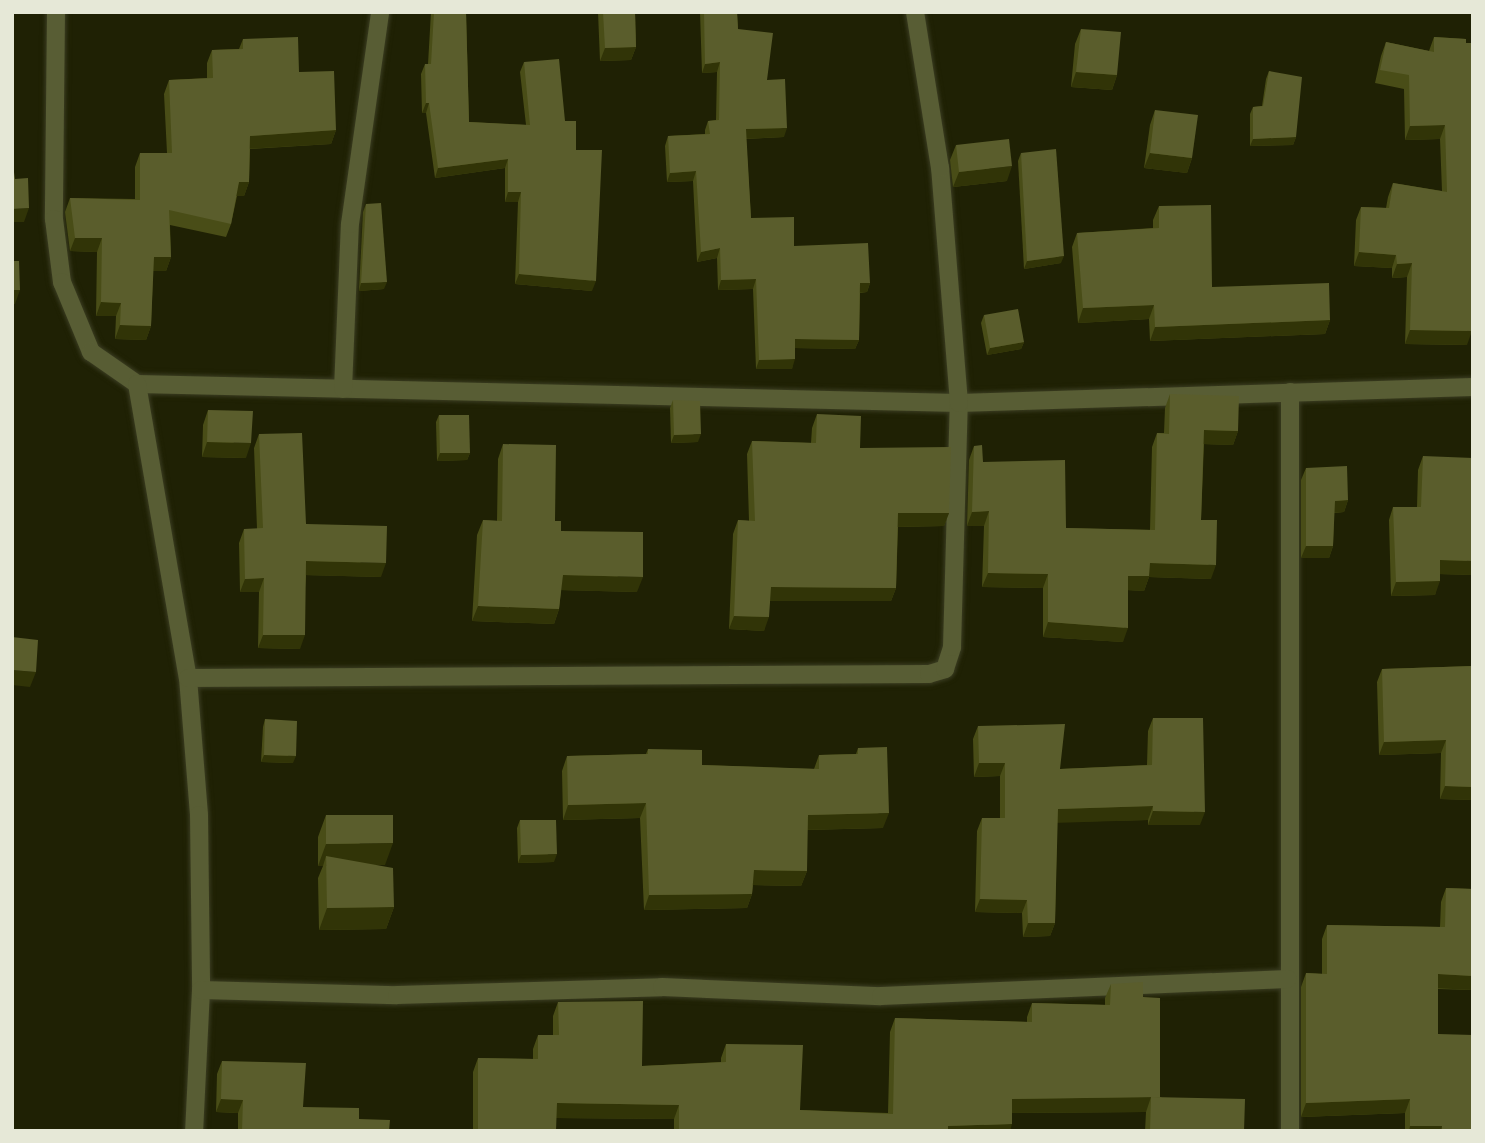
<!DOCTYPE html>
<style>
body{margin:0}
#map{position:relative;width:1485px;height:1143px;overflow:hidden;background:#1f2104;font-family:"Archivo Narrow",sans-serif}
div>[style]{position:absolute}
.roads{filter:drop-shadow(0 0 2px #3b3d22) drop-shadow(0 0 2px #3b3d22)}
.minor>*{height:18px;margin:-9px;padding:0 9px;transform-origin:9px;border-radius:9px;background:#585d34}
.wall>*{inset:0;background:#494d17}
.shaded-wall>*{inset:0;background:#313407}
.building>*{inset:0;background:#5a5d2c}
span{translate:-50% -50%;white-space:nowrap;text-align:center;line-height:1.15;-webkit-text-stroke:5px #090a02;paint-order:stroke}
.frame{position:absolute;inset:0;border:14px solid #e6e8d7;pointer-events:none}
</style>
<div id="map">
<div class="roads">
<div class="minor">
<i style="left:56px;top:12px;width:207px;rotate:90.6deg"></i>
<i style="left:54px;top:219px;width:64px;rotate:82.8deg"></i>
<i style="left:62px;top:282px;width:76px;rotate:67.5deg"></i>
<i style="left:91px;top:352px;width:56px;rotate:34.8deg"></i>
<i style="left:137px;top:384px;width:822px;rotate:1.32deg"></i>
<i style="left:959px;top:403px;width:514px;rotate:-1.78deg"></i>
<i style="left:137px;top:384px;width:298px;rotate:80.2deg"></i>
<i style="left:188px;top:678px;width:137px;rotate:85.4deg"></i>
<i style="left:199px;top:815px;width:175px;rotate:89.3deg"></i>
<i style="left:201px;top:990px;width:141px;rotate:92.8deg"></i>
<i style="left:343px;top:389px;width:165px;rotate:-87.6deg"></i>
<i style="left:350px;top:224px;width:214px;rotate:-81.9deg"></i>
<i style="left:1290px;top:392px;width:739px;rotate:90deg"></i>
<i style="left:188px;top:678px;width:741px;rotate:-0.31deg"></i>
<i style="left:929px;top:674px;width:17px;rotate:-17deg"></i>
<i style="left:945px;top:669px;width:23px;rotate:-72deg"></i>
<i style="left:952px;top:647px;width:244px;rotate:-88.4deg"></i>
<i style="left:959px;top:403px;width:236px;rotate:-94.6deg"></i>
<i style="left:940px;top:168px;width:158px;rotate:-99.1deg"></i>
<i style="left:201px;top:990px;width:196px;rotate:1.5deg"></i>
<i style="left:397px;top:995px;width:265px;rotate:-1.7deg"></i>
<i style="left:662px;top:987px;width:219px;rotate:2.4deg"></i>
<i style="left:881px;top:996px;width:407px;rotate:-2.4deg"></i>
</div>
</div>
<div class="wall">
<i style="clip-path:polygon(431px 12px,466px 12px,469px 122px,526px 125px,520px 72px,524px 62px,565px 121px,576px 150px,592px 291px,515px 284px,518px 202px,505px 202px,505px 168px,435px 178px,426px 113px,422px 113px,421px 74px,425px 64px,428px 64px)"></i>
<i style="clip-path:polygon(598px 12px,635px 12px,636px 47px,631px 60px,600px 61px)"></i>
<i style="clip-path:polygon(700px 12px,737px 12px,738px 29px,767px 80px,784px 137px,746px 139px,751px 218px,794px 246px,870px 283px,867px 292px,860px 293px,859px 340px,855px 349px,795px 348px,792px 369px,756px 369px,753px 289px,718px 290px,717px 258px,697px 262px,693px 181px,667px 182px,665px 146px,668px 136px,705px 134px,705px 130px,708px 121px,716px 120px,717px 72px,702px 73px)"></i>
<i style="clip-path:polygon(1081px 29px,1117px 75px,1112px 90px,1071px 87px,1075px 44px)"></i>
<i style="clip-path:polygon(1434px 37px,1466px 39px,1467px 345px,1405px 344px,1407px 277px,1392px 278px,1392px 268px,1354px 266px,1356px 220px,1361px 207px,1386px 208px,1388px 197px,1393px 183px,1442px 191px,1440px 139px,1405px 140px,1404px 89px,1375px 83px,1381px 56px,1386px 42px,1429px 51px)"></i>
<i style="clip-path:polygon(243px 39px,299px 72px,336px 130px,331px 144px,250px 149px,249px 182px,244px 196px,237px 196px,231px 224px,226px 237px,170px 225px,171px 257px,166px 271px,153px 271px,151px 326px,146px 340px,115px 339px,116px 316px,96px 316px,97px 252px,70px 251px,65px 212px,70px 198px,135px 199px,135px 167px,140px 153px,167px 153px,164px 94px,169px 80px,207px 78px,207px 63px,212px 50px,239px 49px)"></i>
<i style="clip-path:polygon(1269px 71px,1296px 137px,1293px 145px,1250px 146px,1250px 114px,1253px 107px,1262px 106px,1266px 79px)"></i>
<i style="clip-path:polygon(1155px 110px,1192px 158px,1187px 173px,1144px 168px,1150px 125px)"></i>
<i style="clip-path:polygon(956px 145px,1007px 181px,953px 187px,950px 160px)"></i>
<i style="clip-path:polygon(1021px 153px,1061px 263px,1024px 269px,1018px 161px)"></i>
<i style="clip-path:polygon(366px 204px,384px 289px,359px 291px,363px 212px)"></i>
<i style="clip-path:polygon(1159px 206px,1212px 287px,1330px 320px,1325px 334px,1150px 341px,1149px 319px,1078px 323px,1072px 247px,1077px 233px,1153px 228px,1153px 220px)"></i>
<i style="clip-path:polygon(984px 315px,1024px 342px,1021px 349px,987px 355px,981px 323px)"></i>
<i style="clip-path:polygon(1170px 394px,1238px 431px,1233px 445px,1204px 444px,1201px 520px,1211px 579px,1149px 577px,1144px 591px,1128px 590px,1123px 642px,1043px 637px,1043px 588px,982px 587px,984px 526px,967px 526px,969px 460px,974px 446px,983px 462px,1066px 528px,1150px 530px,1152px 447px,1157px 433px,1164px 433px,1165px 408px)"></i>
<i style="clip-path:polygon(673px 400px,698px 442px,671px 443px,670px 408px)"></i>
<i style="clip-path:polygon(208px 410px,246px 458px,202px 457px,203px 425px)"></i>
<i style="clip-path:polygon(817px 414px,860px 448px,949px 513px,944px 526px,898px 527px,896px 588px,891px 601px,770px 601px,764px 631px,729px 629px,733px 534px,738px 520px,749px 521px,747px 454px,752px 441px,811px 443px,812px 428px)"></i>
<i style="clip-path:polygon(439px 415px,470px 453px,467px 460px,437px 461px,436px 422px)"></i>
<i style="clip-path:polygon(259px 434px,306px 524px,381px 577px,306px 575px,300px 649px,258px 648px,259px 592px,240px 592px,239px 543px,244px 529px,257px 529px,254px 448px)"></i>
<i style="clip-path:polygon(503px 444px,561px 531px,637px 592px,561px 590px,559px 609px,554px 624px,472px 621px,477px 535px,483px 520px,497px 521px,498px 459px)"></i>
<i style="clip-path:polygon(1423px 456px,1473px 575px,1440px 574px,1435px 595px,1391px 596px,1389px 520px,1393px 507px,1417px 507px,1418px 470px)"></i>
<i style="clip-path:polygon(1306px 468px,1348px 500px,1344px 512px,1334px 513px,1333px 546px,1329px 558px,1301px 558px,1301px 480px)"></i>
<i style="clip-path:polygon(1473px 666px,1473px 800px,1440px 799px,1441px 753px,1379px 755px,1377px 682px,1382px 669px)"></i>
<i style="clip-path:polygon(1153px 718px,1200px 825px,1148px 825px,1148px 820px,1057px 822px,1055px 923px,1050px 936px,1023px 937px,1022px 913px,975px 912px,977px 831px,982px 818px,1000px 818px,1000px 776px,974px 777px,973px 739px,978px 726px,1060px 769px,1147px 765px,1148px 731px)"></i>
<i style="clip-path:polygon(265px 719px,293px 763px,261px 762px,263px 727px)"></i>
<i style="clip-path:polygon(858px 748px,883px 828px,807px 830px,807px 871px,801px 886px,753px 885px,752px 894px,747px 908px,644px 910px,640px 818px,563px 820px,562px 771px,567px 756px,646px 754px,648px 749px,702px 765px,814px 769px,819px 755px,856px 754px)"></i>
<i style="clip-path:polygon(326px 815px,385px 865px,375px 865px,394px 907px,386px 929px,319px 930px,318px 878px,323px 866px,318px 866px,318px 837px)"></i>
<i style="clip-path:polygon(520px 820px,554px 862px,518px 863px,517px 828px)"></i>
<i style="clip-path:polygon(1446px 888px,1473px 889px,1473px 990px,1438px 989px,1438px 1034px,1473px 1131px,1405px 1131px,1405px 1113px,1301px 1117px,1301px 987px,1306px 973px,1322px 974px,1322px 939px,1327px 925px,1440px 927px,1441px 902px)"></i>
<i style="clip-path:polygon(1111px 984px,1143px 997px,1160px 1097px,1244px 1131px,1145px 1131px,1146px 1112px,1012px 1113px,1010px 1131px,674px 1131px,674px 1119px,556px 1118px,556px 1131px,473px 1131px,473px 1072px,478px 1058px,533px 1059px,533px 1049px,538px 1035px,553px 1035px,553px 1016px,558px 1002px,642px 1066px,721px 1062px,721px 1058px,726px 1044px,800px 1110px,888px 1113px,890px 1032px,895px 1018px,1027px 1022px,1027px 1017px,1032px 1003px,1105px 1005px,1105px 998px)"></i>
<i style="clip-path:polygon(222px 1061px,303px 1107px,359px 1119px,389px 1131px,238px 1131px,238px 1113px,216px 1112px,217px 1074px)"></i>
</div>
<div class="shaded-wall">
<i style="clip-path:polygon(636px 47px,631px 60px,600px 61px,605px 48px)"></i>
<i style="clip-path:polygon(720px 62px,717px 72px,702px 73px,705px 64px)"></i>
<i style="clip-path:polygon(1076px 72px,1117px 75px,1112px 90px,1071px 87px)"></i>
<i style="clip-path:polygon(426px 103px,429px 103px,426px 113px,422px 113px)"></i>
<i style="clip-path:polygon(1445px 125px,1440px 139px,1405px 140px,1410px 126px)"></i>
<i style="clip-path:polygon(787px 128px,784px 137px,742px 139px,746px 129px)"></i>
<i style="clip-path:polygon(336px 130px,331px 144px,245px 149px,250px 136px)"></i>
<i style="clip-path:polygon(1296px 137px,1293px 145px,1250px 146px,1253px 139px)"></i>
<i style="clip-path:polygon(1150px 153px,1192px 158px,1187px 173px,1144px 168px)"></i>
<i style="clip-path:polygon(508px 159px,505px 168px,435px 178px,438px 168px)"></i>
<i style="clip-path:polygon(1012px 166px,1007px 181px,953px 187px,959px 172px)"></i>
<i style="clip-path:polygon(696px 171px,693px 181px,667px 182px,670px 173px)"></i>
<i style="clip-path:polygon(239px 182px,249px 182px,244px 196px,234px 196px)"></i>
<i style="clip-path:polygon(508px 192px,521px 192px,518px 202px,505px 202px)"></i>
<i style="clip-path:polygon(29px 208px,24px 222px,12px 222px,12px 209px)"></i>
<i style="clip-path:polygon(75px 238px,102px 238px,97px 252px,70px 251px)"></i>
<i style="clip-path:polygon(720px 248px,717px 258px,697px 262px,701px 252px)"></i>
<i style="clip-path:polygon(1359px 252px,1396px 255px,1392px 268px,1354px 266px)"></i>
<i style="clip-path:polygon(1064px 256px,1061px 263px,1024px 269px,1027px 261px)"></i>
<i style="clip-path:polygon(154px 257px,171px 257px,166px 271px,149px 271px)"></i>
<i style="clip-path:polygon(1412px 263px,1407px 277px,1392px 278px,1397px 264px)"></i>
<i style="clip-path:polygon(519px 274px,596px 281px,592px 291px,515px 284px)"></i>
<i style="clip-path:polygon(756px 279px,753px 289px,718px 290px,721px 280px)"></i>
<i style="clip-path:polygon(387px 282px,384px 289px,359px 291px,361px 283px)"></i>
<i style="clip-path:polygon(860px 283px,870px 283px,867px 292px,856px 293px)"></i>
<i style="clip-path:polygon(12px 290px,20px 290px,15px 304px,12px 304px)"></i>
<i style="clip-path:polygon(101px 302px,121px 303px,116px 316px,96px 316px)"></i>
<i style="clip-path:polygon(1154px 305px,1149px 319px,1078px 323px,1083px 308px)"></i>
<i style="clip-path:polygon(1330px 320px,1325px 334px,1150px 341px,1155px 327px)"></i>
<i style="clip-path:polygon(120px 325px,151px 326px,146px 340px,115px 339px)"></i>
<i style="clip-path:polygon(1410px 330px,1472px 331px,1467px 345px,1405px 344px)"></i>
<i style="clip-path:polygon(795px 339px,859px 340px,855px 349px,792px 348px)"></i>
<i style="clip-path:polygon(1024px 342px,1021px 349px,987px 355px,990px 348px)"></i>
<i style="clip-path:polygon(795px 359px,792px 369px,756px 369px,759px 360px)"></i>
<i style="clip-path:polygon(1204px 430px,1238px 431px,1233px 445px,1199px 444px)"></i>
<i style="clip-path:polygon(701px 434px,698px 442px,671px 443px,674px 435px)"></i>
<i style="clip-path:polygon(207px 442px,251px 443px,246px 458px,202px 457px)"></i>
<i style="clip-path:polygon(440px 453px,470px 453px,467px 460px,437px 461px)"></i>
<i style="clip-path:polygon(1348px 500px,1344px 512px,1330px 513px,1335px 501px)"></i>
<i style="clip-path:polygon(989px 511px,984px 526px,967px 526px,972px 512px)"></i>
<i style="clip-path:polygon(898px 513px,949px 513px,944px 526px,893px 527px)"></i>
<i style="clip-path:polygon(1306px 546px,1333px 546px,1329px 558px,1301px 558px)"></i>
<i style="clip-path:polygon(1440px 560px,1473px 561px,1473px 575px,1435px 574px)"></i>
<i style="clip-path:polygon(306px 561px,386px 563px,381px 577px,301px 575px)"></i>
<i style="clip-path:polygon(1150px 563px,1216px 565px,1211px 579px,1149px 577px,1144px 591px,1123px 590px,1128px 576px)"></i>
<i style="clip-path:polygon(988px 573px,1048px 574px,1043px 588px,982px 587px)"></i>
<i style="clip-path:polygon(563px 575px,643px 577px,637px 592px,557px 590px)"></i>
<i style="clip-path:polygon(264px 578px,259px 592px,240px 592px,245px 579px)"></i>
<i style="clip-path:polygon(1440px 581px,1435px 595px,1391px 596px,1396px 582px)"></i>
<i style="clip-path:polygon(771px 587px,896px 588px,891px 601px,766px 601px)"></i>
<i style="clip-path:polygon(478px 606px,559px 609px,554px 624px,472px 621px)"></i>
<i style="clip-path:polygon(734px 616px,769px 617px,764px 631px,729px 629px)"></i>
<i style="clip-path:polygon(1048px 622px,1128px 628px,1123px 642px,1043px 637px)"></i>
<i style="clip-path:polygon(263px 635px,305px 635px,300px 649px,258px 648px)"></i>
<i style="clip-path:polygon(12px 670px,36px 672px,30px 687px,12px 685px)"></i>
<i style="clip-path:polygon(1446px 740px,1441px 753px,1379px 755px,1384px 742px)"></i>
<i style="clip-path:polygon(264px 755px,296px 756px,293px 763px,261px 762px)"></i>
<i style="clip-path:polygon(979px 763px,1005px 763px,1000px 776px,974px 777px)"></i>
<i style="clip-path:polygon(1445px 786px,1473px 787px,1473px 800px,1440px 799px)"></i>
<i style="clip-path:polygon(646px 803px,640px 818px,563px 820px,568px 805px)"></i>
<i style="clip-path:polygon(1153px 806px,1148px 820px,1053px 823px,1058px 809px)"></i>
<i style="clip-path:polygon(1153px 811px,1205px 812px,1200px 825px,1148px 825px)"></i>
<i style="clip-path:polygon(889px 813px,883px 828px,802px 830px,808px 815px)"></i>
<i style="clip-path:polygon(393px 843px,385px 865px,326px 866px,326px 856px,323px 866px,318px 866px,326px 844px)"></i>
<i style="clip-path:polygon(557px 854px,554px 862px,518px 863px,521px 855px)"></i>
<i style="clip-path:polygon(754px 870px,807px 871px,801px 886px,748px 885px)"></i>
<i style="clip-path:polygon(752px 894px,747px 908px,644px 910px,649px 895px)"></i>
<i style="clip-path:polygon(980px 899px,1027px 900px,1022px 913px,975px 912px)"></i>
<i style="clip-path:polygon(394px 907px,386px 929px,319px 930px,327px 908px)"></i>
<i style="clip-path:polygon(1028px 923px,1055px 923px,1050px 936px,1023px 937px)"></i>
<i style="clip-path:polygon(1438px 974px,1473px 976px,1473px 990px,1433px 988px)"></i>
<i style="clip-path:polygon(1151px 1097px,1146px 1112px,1006px 1113px,1012px 1099px)"></i>
<i style="clip-path:polygon(221px 1099px,243px 1100px,238px 1113px,216px 1112px)"></i>
<i style="clip-path:polygon(1410px 1099px,1405px 1113px,1301px 1117px,1306px 1103px)"></i>
<i style="clip-path:polygon(557px 1103px,679px 1105px,674px 1119px,552px 1118px)"></i>
<i style="clip-path:polygon(1012px 1124px,1010px 1131px,946px 1131px,948px 1126px)"></i>
<i style="clip-path:polygon(1410px 1126px,1442px 1126px,1441px 1131px,1409px 1131px)"></i>
</div>
<div class="building">
<i style="clip-path:polygon(434px 12px,466px 12px,469px 122px,530px 125px,524px 62px,559px 59px,565px 121px,576px 121px,576px 150px,602px 150px,596px 281px,519px 274px,521px 192px,508px 192px,508px 159px,438px 168px,429px 103px,426px 103px,425px 64px,431px 64px)"></i>
<i style="clip-path:polygon(603px 12px,635px 12px,636px 47px,605px 48px)"></i>
<i style="clip-path:polygon(704px 12px,737px 12px,738px 29px,773px 33px,767px 80px,785px 79px,787px 128px,746px 129px,751px 218px,794px 217px,794px 246px,868px 243px,870px 283px,860px 283px,859px 340px,795px 339px,795px 359px,759px 360px,756px 279px,721px 280px,720px 248px,701px 252px,696px 171px,670px 173px,668px 136px,710px 134px,708px 121px,719px 120px,720px 62px,705px 64px)"></i>
<i style="clip-path:polygon(1081px 29px,1121px 32px,1117px 75px,1076px 72px)"></i>
<i style="clip-path:polygon(298px 37px,299px 72px,334px 71px,336px 130px,250px 136px,249px 182px,239px 182px,231px 224px,169px 210px,171px 257px,154px 257px,151px 326px,120px 325px,121px 303px,101px 302px,102px 238px,75px 238px,70px 198px,140px 200px,140px 153px,172px 153px,169px 80px,213px 78px,212px 50px,243px 49px,243px 39px)"></i>
<i style="clip-path:polygon(1434px 37px,1466px 39px,1466px 43px,1473px 43px,1473px 271px,1472px 331px,1410px 330px,1412px 263px,1397px 264px,1396px 255px,1359px 252px,1361px 207px,1389px 208px,1393px 183px,1447px 192px,1445px 125px,1410px 126px,1409px 75px,1380px 70px,1386px 42px,1434px 52px)"></i>
<i style="clip-path:polygon(1269px 71px,1302px 77px,1296px 137px,1253px 139px,1253px 107px,1263px 106px)"></i>
<i style="clip-path:polygon(1155px 110px,1198px 115px,1192px 158px,1150px 153px)"></i>
<i style="clip-path:polygon(1009px 139px,1012px 166px,959px 172px,956px 145px)"></i>
<i style="clip-path:polygon(1056px 149px,1064px 256px,1027px 261px,1021px 153px)"></i>
<i style="clip-path:polygon(14px 172px,15px 179px,28px 178px,29px 208px,12px 209px,12px 173px)"></i>
<i style="clip-path:polygon(381px 203px,387px 282px,361px 283px,366px 204px)"></i>
<i style="clip-path:polygon(1211px 205px,1212px 287px,1329px 283px,1330px 320px,1155px 327px,1154px 305px,1083px 308px,1077px 233px,1159px 228px,1159px 206px)"></i>
<i style="clip-path:polygon(12px 261px,19px 261px,20px 290px,12px 290px)"></i>
<i style="clip-path:polygon(1018px 309px,1024px 342px,990px 348px,984px 315px)"></i>
<i style="clip-path:polygon(1170px 394px,1239px 396px,1238px 431px,1204px 430px,1201px 520px,1217px 520px,1216px 565px,1150px 563px,1149px 576px,1128px 576px,1128px 628px,1048px 622px,1048px 574px,988px 573px,989px 511px,972px 512px,974px 446px,982px 445px,983px 462px,1065px 460px,1066px 528px,1155px 530px,1157px 433px,1169px 434px)"></i>
<i style="clip-path:polygon(673px 400px,700px 401px,701px 434px,674px 435px)"></i>
<i style="clip-path:polygon(208px 410px,253px 411px,251px 443px,207px 442px)"></i>
<i style="clip-path:polygon(817px 414px,861px 416px,860px 448px,951px 447px,949px 513px,898px 513px,896px 588px,771px 587px,769px 617px,734px 616px,738px 520px,755px 521px,752px 441px,816px 443px)"></i>
<i style="clip-path:polygon(439px 415px,469px 415px,470px 453px,440px 453px)"></i>
<i style="clip-path:polygon(302px 433px,306px 524px,387px 526px,386px 563px,306px 561px,305px 635px,263px 635px,264px 578px,245px 579px,244px 529px,263px 528px,259px 434px)"></i>
<i style="clip-path:polygon(503px 444px,556px 445px,555px 521px,561px 521px,561px 531px,643px 532px,643px 577px,563px 575px,559px 609px,478px 606px,483px 520px,502px 521px)"></i>
<i style="clip-path:polygon(12px 451px,13px 451px,12px 484px)"></i>
<i style="clip-path:polygon(1423px 456px,1473px 458px,1473px 561px,1440px 560px,1440px 581px,1396px 582px,1393px 507px,1421px 507px)"></i>
<i style="clip-path:polygon(1347px 466px,1348px 500px,1335px 501px,1333px 546px,1306px 546px,1306px 468px)"></i>
<i style="clip-path:polygon(12px 637px,38px 640px,36px 672px,12px 670px)"></i>
<i style="clip-path:polygon(1473px 666px,1473px 787px,1445px 786px,1446px 740px,1384px 742px,1382px 669px)"></i>
<i style="clip-path:polygon(1153px 718px,1203px 718px,1205px 812px,1153px 811px,1153px 806px,1058px 809px,1055px 923px,1028px 923px,1027px 900px,980px 899px,982px 818px,1005px 818px,1005px 763px,979px 763px,978px 726px,1065px 724px,1060px 769px,1152px 765px)"></i>
<i style="clip-path:polygon(265px 719px,297px 721px,296px 756px,264px 755px)"></i>
<i style="clip-path:polygon(887px 747px,889px 813px,808px 815px,807px 871px,754px 870px,752px 894px,649px 895px,646px 803px,568px 805px,567px 756px,648px 754px,648px 749px,702px 750px,702px 765px,819px 769px,819px 755px,858px 754px,858px 748px)"></i>
<i style="clip-path:polygon(326px 815px,393px 815px,393px 843px,326px 844px)"></i>
<i style="clip-path:polygon(520px 820px,556px 820px,557px 854px,521px 855px)"></i>
<i style="clip-path:polygon(326px 856px,393px 868px,394px 907px,327px 908px)"></i>
<i style="clip-path:polygon(1446px 888px,1473px 889px,1473px 976px,1438px 974px,1438px 1034px,1473px 1035px,1473px 1131px,1442px 1131px,1442px 1126px,1410px 1126px,1410px 1099px,1306px 1103px,1306px 973px,1327px 974px,1327px 925px,1445px 927px)"></i>
<i style="clip-path:polygon(1143px 982px,1143px 997px,1160px 998px,1160px 1097px,1012px 1099px,1012px 1124px,948px 1126px,948px 1131px,679px 1131px,679px 1105px,557px 1103px,556px 1131px,478px 1131px,478px 1058px,538px 1059px,538px 1035px,559px 1035px,558px 1002px,643px 1001px,642px 1066px,726px 1062px,726px 1044px,803px 1045px,800px 1110px,893px 1114px,895px 1018px,1032px 1022px,1032px 1003px,1110px 1005px,1111px 984px)"></i>
<i style="clip-path:polygon(222px 1061px,306px 1063px,303px 1107px,359px 1108px,359px 1119px,390px 1120px,389px 1131px,242px 1131px,243px 1100px,221px 1099px)"></i>
<i style="clip-path:polygon(1151px 1097px,1245px 1099px,1244px 1131px,1150px 1131px)"></i>
</div>
<div class="frame"></div>
</div>
